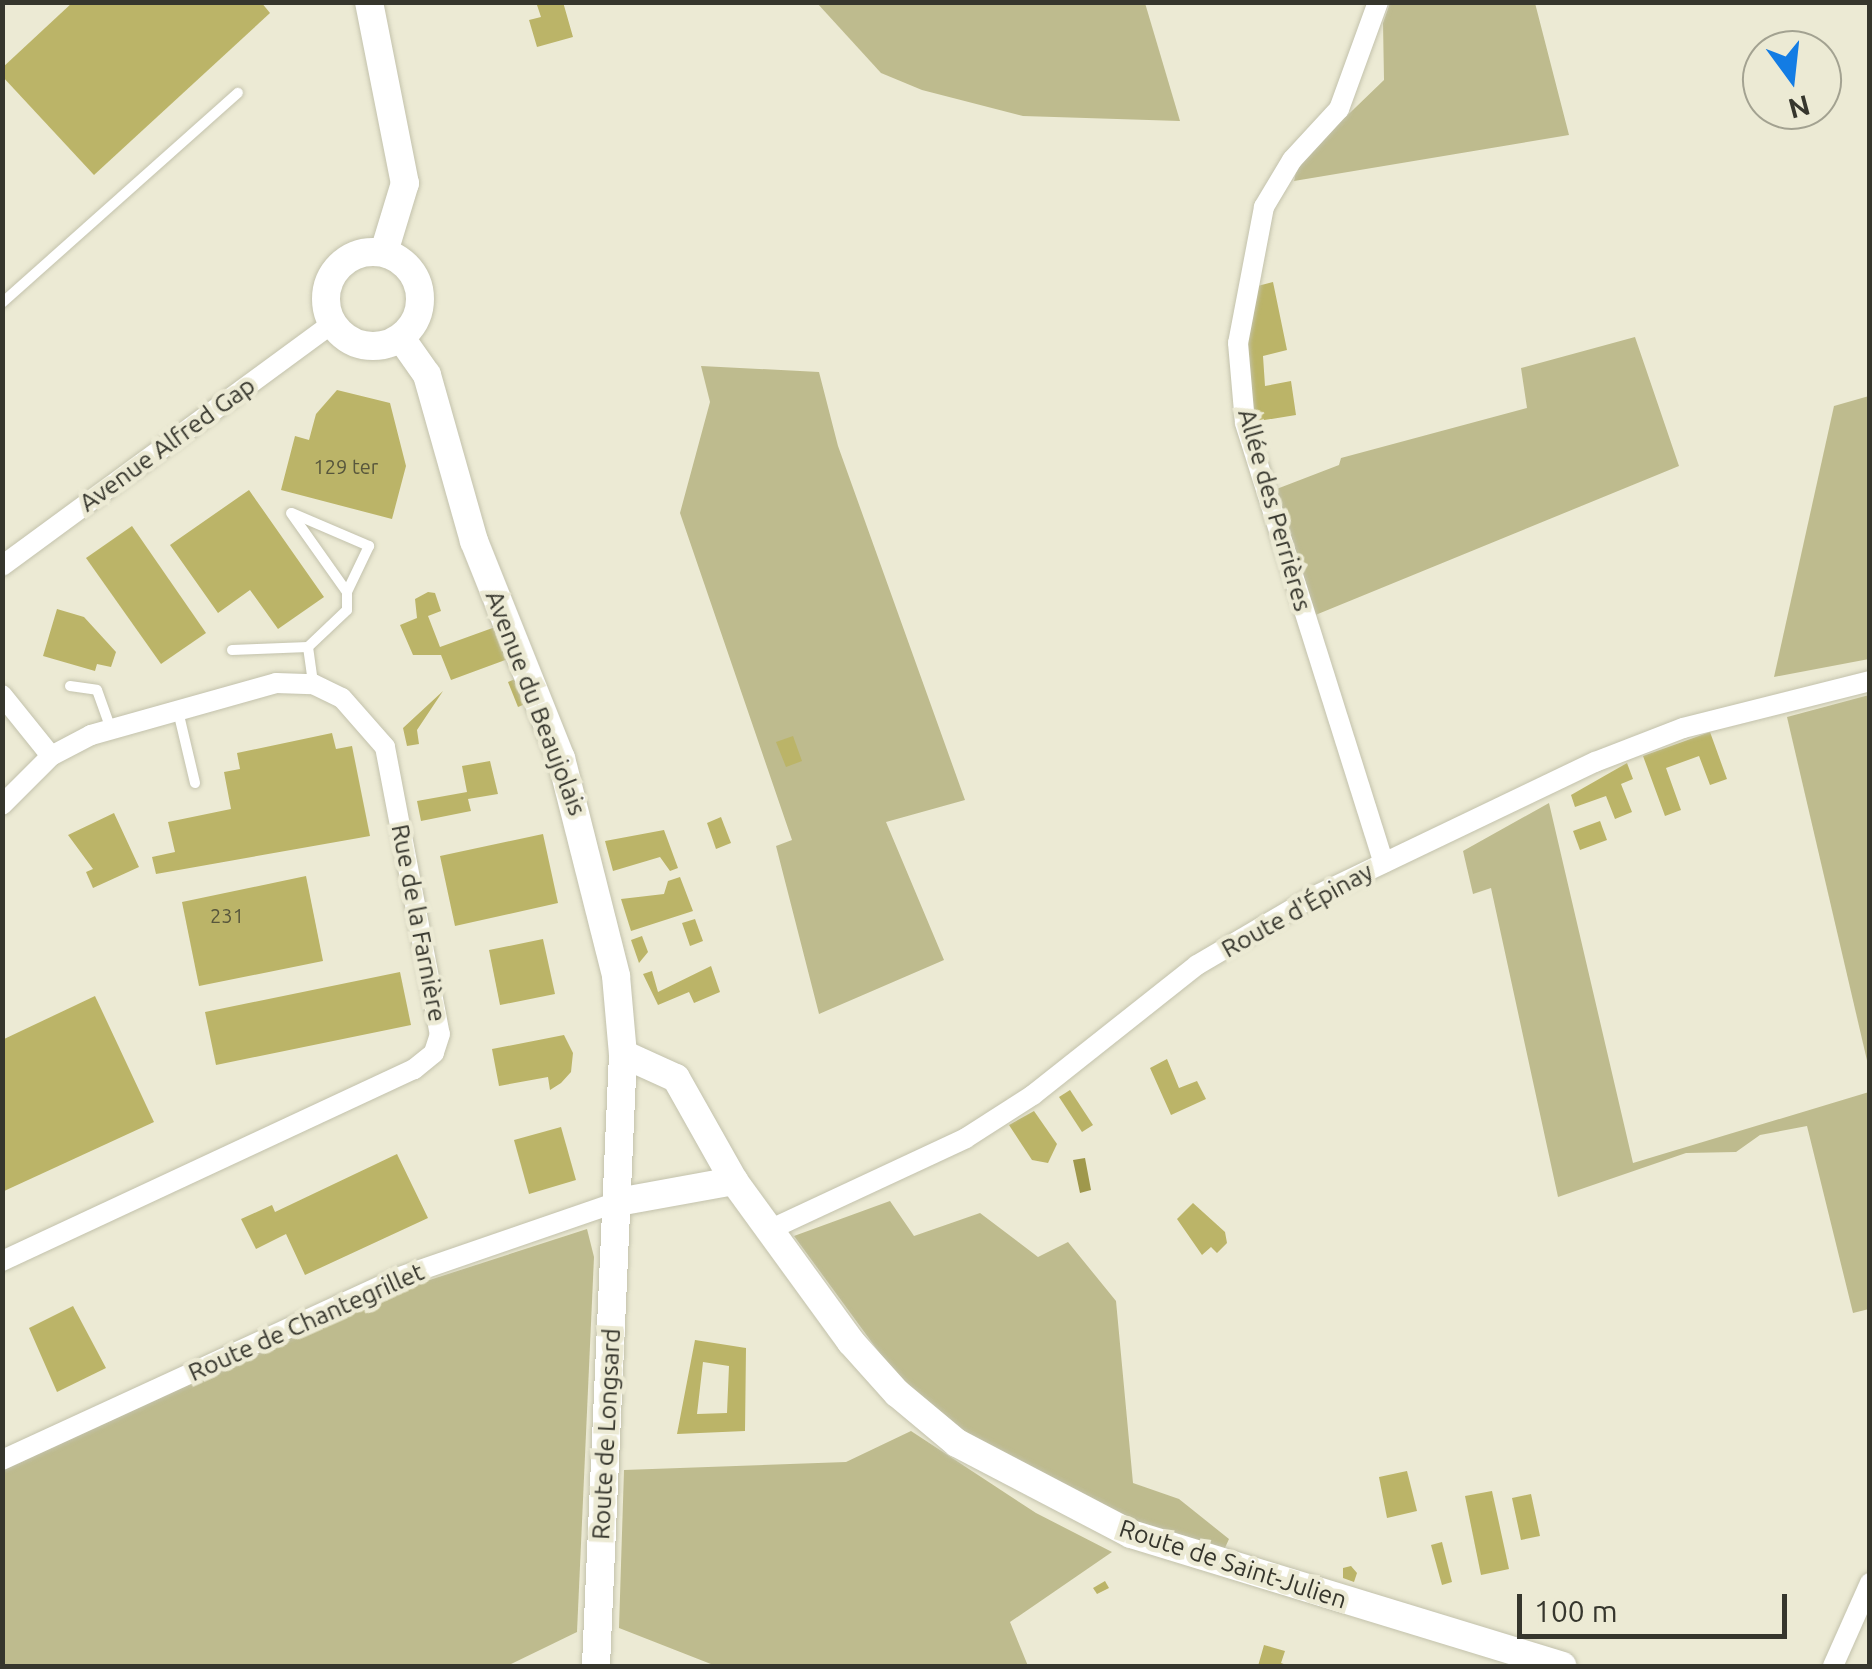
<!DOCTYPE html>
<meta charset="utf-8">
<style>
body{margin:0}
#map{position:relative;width:1872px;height:1669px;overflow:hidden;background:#ecead4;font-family:Ubuntu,sans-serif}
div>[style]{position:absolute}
.green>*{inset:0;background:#bebb8e}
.water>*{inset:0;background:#9f984c}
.building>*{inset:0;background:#bbb468}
.roads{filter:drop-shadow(0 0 2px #c3c2ac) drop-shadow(0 0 2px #c3c2ac)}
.service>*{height:10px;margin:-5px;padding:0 5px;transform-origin:5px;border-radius:5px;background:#fff}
.minor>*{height:20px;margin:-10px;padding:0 10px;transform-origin:10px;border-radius:10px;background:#fff}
.secondary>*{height:28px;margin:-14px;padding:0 14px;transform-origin:14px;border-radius:14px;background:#fff}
.secondary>.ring{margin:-14px;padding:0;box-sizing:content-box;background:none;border:28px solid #fff;border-radius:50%}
span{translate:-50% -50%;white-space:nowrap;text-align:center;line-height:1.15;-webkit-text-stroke:9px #ecead4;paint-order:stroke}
.number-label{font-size:20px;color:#57563c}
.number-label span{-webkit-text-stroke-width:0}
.street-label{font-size:25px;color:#36362d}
.frame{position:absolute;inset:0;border:5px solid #36362d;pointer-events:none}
.north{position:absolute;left:1742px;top:30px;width:100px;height:100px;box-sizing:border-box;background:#ecead4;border:2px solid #a3a291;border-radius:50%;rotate:165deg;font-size:28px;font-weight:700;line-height:40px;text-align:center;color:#36362d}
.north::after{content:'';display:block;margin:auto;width:35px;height:45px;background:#137ce4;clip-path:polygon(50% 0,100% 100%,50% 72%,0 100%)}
.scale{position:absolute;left:1517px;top:1594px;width:270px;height:45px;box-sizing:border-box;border:5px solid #36362d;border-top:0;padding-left:12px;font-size:30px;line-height:35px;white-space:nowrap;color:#36362d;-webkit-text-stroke:8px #ecead4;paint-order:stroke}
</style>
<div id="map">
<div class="green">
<i style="clip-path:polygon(817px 3px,1145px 3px,1180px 121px,1023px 116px,922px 90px,881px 73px)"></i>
<i style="clip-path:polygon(1390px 3px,1535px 3px,1569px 135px,1294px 181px,1298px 163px,1384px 80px,1383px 23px)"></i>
<i style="clip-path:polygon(1635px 337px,1679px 466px,1313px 616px,1274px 490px,1339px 465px,1341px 458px,1527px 408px,1521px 368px)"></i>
<i style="clip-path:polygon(701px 366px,819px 372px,838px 446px,965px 800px,886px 822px,944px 960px,819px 1014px,776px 846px,792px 840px,680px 513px,710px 402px)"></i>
<i style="clip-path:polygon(1869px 396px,1869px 659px,1774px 677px,1834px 406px)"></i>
<i style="clip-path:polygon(1869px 695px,1870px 695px,1869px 1069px,1787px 717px)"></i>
<i style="clip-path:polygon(1549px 803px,1633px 1163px,1869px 1092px,1869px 1309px,1853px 1313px,1807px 1126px,1760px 1135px,1736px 1152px,1686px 1153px,1558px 1197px,1491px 888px,1473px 894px,1463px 851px)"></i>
<i style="clip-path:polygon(890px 1201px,914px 1236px,980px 1213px,1038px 1257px,1068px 1242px,1116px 1301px,1133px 1483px,1179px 1499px,1229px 1539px,1224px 1550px,1133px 1521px,964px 1435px,906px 1389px,794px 1236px)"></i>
<i style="clip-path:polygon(587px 1229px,594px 1257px,577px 1632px,507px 1666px,3px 1666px,3px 1469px,377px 1297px)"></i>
<i style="clip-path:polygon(911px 1431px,1036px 1513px,1112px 1552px,1010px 1622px,1028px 1666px,716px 1666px,619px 1628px,624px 1470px,846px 1462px)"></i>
</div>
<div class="water">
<i style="clip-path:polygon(1085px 1158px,1091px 1190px,1080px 1193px,1073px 1160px)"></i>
</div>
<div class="building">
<i style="clip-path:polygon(73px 2px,261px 2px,270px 13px,94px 175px,2px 76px,2px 68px)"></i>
<i style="clip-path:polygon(536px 2px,563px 2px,573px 37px,537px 47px,529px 20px,541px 17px)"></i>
<i style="clip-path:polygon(1273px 282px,1287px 350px,1263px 356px,1265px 386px,1291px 381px,1296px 415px,1252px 422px,1246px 384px,1250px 288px)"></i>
<i style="clip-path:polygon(337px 390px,390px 403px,406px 466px,392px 519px,281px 490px,295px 436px,309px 440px,316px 414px)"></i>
<i style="clip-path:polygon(249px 490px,324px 597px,278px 629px,250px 590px,218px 613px,170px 545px)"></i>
<i style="clip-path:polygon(132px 526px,206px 633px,161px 664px,86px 558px)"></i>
<i style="clip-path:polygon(428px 592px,435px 593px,441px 611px,428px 616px,440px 647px,498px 626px,511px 658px,451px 680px,441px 655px,413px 655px,400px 625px,417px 618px,415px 599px)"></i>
<i style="clip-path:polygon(57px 609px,84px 617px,116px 652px,111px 667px,97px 664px,95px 671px,43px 656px)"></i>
<i style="clip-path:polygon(520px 677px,530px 702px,518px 707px,508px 682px)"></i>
<i style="clip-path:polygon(443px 691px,417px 730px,419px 744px,407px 746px,403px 728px)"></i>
<i style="clip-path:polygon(1710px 732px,1727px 779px,1710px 785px,1699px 756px,1666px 768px,1681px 810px,1665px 816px,1643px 756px)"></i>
<i style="clip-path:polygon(332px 733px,336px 749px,352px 746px,370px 836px,156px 874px,152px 857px,175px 852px,168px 822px,231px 809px,224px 772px,240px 769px,237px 753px)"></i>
<i style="clip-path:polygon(793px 736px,802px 761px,786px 767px,776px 742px)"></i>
<i style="clip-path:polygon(490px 761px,498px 794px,468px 799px,471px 811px,421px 821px,417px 801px,467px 792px,462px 766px)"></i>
<i style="clip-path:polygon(1627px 763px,1633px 779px,1621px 784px,1632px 812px,1615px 819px,1606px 796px,1575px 807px,1571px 795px)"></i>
<i style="clip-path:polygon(114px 813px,139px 867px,93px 888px,86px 872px,93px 869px,68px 835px)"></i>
<i style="clip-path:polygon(721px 817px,731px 843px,716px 849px,707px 823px)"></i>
<i style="clip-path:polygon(1600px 821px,1607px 840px,1580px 850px,1573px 831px)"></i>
<i style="clip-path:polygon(664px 830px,678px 868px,670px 871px,660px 857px,613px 871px,605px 841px)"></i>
<i style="clip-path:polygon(543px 834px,558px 903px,455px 926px,440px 856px)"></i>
<i style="clip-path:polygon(306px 876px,323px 961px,199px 986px,182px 902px)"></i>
<i style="clip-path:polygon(680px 877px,693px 911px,631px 931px,621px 899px,664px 894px,668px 881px)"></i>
<i style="clip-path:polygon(695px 919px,703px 941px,690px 946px,682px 923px)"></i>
<i style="clip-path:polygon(642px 936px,648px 952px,639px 963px,631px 940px)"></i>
<i style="clip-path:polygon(543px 939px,555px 994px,500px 1005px,489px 950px)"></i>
<i style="clip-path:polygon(711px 966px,720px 992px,694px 1003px,689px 992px,658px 1005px,643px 974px,652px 971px,658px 992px)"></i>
<i style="clip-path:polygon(400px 972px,411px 1025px,216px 1065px,205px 1012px)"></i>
<i style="clip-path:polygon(95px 996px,154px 1122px,2px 1192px,2px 1040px)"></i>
<i style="clip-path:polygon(564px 1035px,573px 1053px,571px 1072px,561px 1083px,550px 1090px,548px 1077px,499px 1086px,492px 1049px)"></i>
<i style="clip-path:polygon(1167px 1059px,1179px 1088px,1197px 1081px,1206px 1099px,1171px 1115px,1150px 1068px)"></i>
<i style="clip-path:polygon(1070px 1090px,1093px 1125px,1082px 1132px,1059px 1097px)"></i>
<i style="clip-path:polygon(1034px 1111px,1057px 1144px,1048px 1163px,1032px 1160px,1009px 1125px)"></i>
<i style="clip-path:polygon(561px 1127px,576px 1180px,529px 1194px,514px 1140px)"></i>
<i style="clip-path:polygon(397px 1154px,428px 1218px,305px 1275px,286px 1234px,256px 1249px,241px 1219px,272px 1205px,275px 1212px)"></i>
<i style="clip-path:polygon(1193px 1203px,1225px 1232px,1227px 1243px,1217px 1253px,1211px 1247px,1202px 1255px,1177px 1219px)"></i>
<i style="clip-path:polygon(73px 1306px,106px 1368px,57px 1392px,29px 1328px)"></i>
<i style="clip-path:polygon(evenodd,695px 1340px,746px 1348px,745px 1431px,677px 1434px,695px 1340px,703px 1362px,729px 1366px,727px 1413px,697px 1414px,703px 1362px)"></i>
<i style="clip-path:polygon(1407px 1471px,1417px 1511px,1387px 1518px,1379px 1477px)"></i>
<i style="clip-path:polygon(1492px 1491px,1509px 1569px,1481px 1575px,1465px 1496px)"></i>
<i style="clip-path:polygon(1531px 1494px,1540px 1536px,1521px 1540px,1512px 1498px)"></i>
<i style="clip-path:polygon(1442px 1542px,1452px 1582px,1442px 1585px,1431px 1545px)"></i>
<i style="clip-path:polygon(1351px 1566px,1357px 1573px,1354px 1582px,1343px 1578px,1343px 1568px)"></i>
<i style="clip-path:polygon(1105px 1581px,1109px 1588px,1097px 1594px,1093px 1588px)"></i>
<i style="clip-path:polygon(1264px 1645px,1285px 1651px,1281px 1663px,1289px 1666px,1258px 1666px)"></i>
</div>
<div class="roads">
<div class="service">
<i style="left:2px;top:303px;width:316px;rotate:-41.7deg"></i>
<i style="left:291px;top:513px;width:97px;rotate:54.7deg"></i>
<i style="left:347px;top:592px;width:18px;rotate:90deg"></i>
<i style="left:347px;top:610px;width:54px;rotate:136.5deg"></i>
<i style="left:308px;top:647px;width:37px;rotate:82deg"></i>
<i style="left:292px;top:513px;width:84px;rotate:23.2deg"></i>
<i style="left:369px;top:546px;width:51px;rotate:115.6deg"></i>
<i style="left:232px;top:650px;width:76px;rotate:-2.3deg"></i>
<i style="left:70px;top:686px;width:27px;rotate:8deg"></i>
<i style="left:97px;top:690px;width:41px;rotate:70.3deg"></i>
<i style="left:178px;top:711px;width:74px;rotate:76.7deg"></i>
</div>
<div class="minor">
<i style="left:1378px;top:2px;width:114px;rotate:110deg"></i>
<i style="left:1339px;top:109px;width:69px;rotate:132.7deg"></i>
<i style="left:1292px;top:160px;width:55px;rotate:120.8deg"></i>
<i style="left:1264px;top:207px;width:138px;rotate:100.8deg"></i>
<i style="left:1238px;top:343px;width:80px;rotate:85deg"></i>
<i style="left:1245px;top:423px;width:461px;rotate:72.5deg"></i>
<i style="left:2px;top:566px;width:409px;rotate:-36.3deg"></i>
<i style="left:2px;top:695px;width:78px;rotate:51.2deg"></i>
<i style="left:2px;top:805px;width:69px;rotate:-45deg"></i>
<i style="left:51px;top:756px;width:45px;rotate:-27.7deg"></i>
<i style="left:91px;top:735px;width:192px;rotate:-15.7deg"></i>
<i style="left:276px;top:683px;width:37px;rotate:2deg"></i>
<i style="left:313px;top:684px;width:32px;rotate:26deg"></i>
<i style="left:342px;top:698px;width:65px;rotate:48.7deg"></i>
<i style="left:385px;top:747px;width:292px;rotate:79.2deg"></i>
<i style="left:440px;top:1034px;width:20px;rotate:108deg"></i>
<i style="left:434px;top:1053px;width:26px;rotate:141deg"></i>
<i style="left:414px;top:1069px;width:455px;rotate:155deg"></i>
<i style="left:769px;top:1230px;width:217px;rotate:-25deg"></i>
<i style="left:966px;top:1138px;width:80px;rotate:-32.7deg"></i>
<i style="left:1033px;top:1095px;width:209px;rotate:-38.4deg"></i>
<i style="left:1197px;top:965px;width:132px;rotate:-30.4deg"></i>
<i style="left:1311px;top:898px;width:315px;rotate:-25.6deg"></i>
<i style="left:1595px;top:762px;width:94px;rotate:-21.1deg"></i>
<i style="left:1683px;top:728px;width:193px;rotate:-14.1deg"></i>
<i style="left:2px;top:1460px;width:435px;rotate:-24.7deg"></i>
<i style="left:397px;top:1278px;width:234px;rotate:-19deg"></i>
<i style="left:1833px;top:1666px;width:91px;rotate:-66deg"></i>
</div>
<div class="secondary">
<i style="left:369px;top:2px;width:185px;rotate:78.8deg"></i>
<i style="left:405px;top:183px;width:72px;rotate:106.9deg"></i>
<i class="ring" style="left:326px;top:252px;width:66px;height:66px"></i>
<i style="left:401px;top:338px;width:45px;rotate:54.9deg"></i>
<i style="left:427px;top:375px;width:173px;rotate:74.2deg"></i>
<i style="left:474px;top:541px;width:234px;rotate:68.2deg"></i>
<i style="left:561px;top:758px;width:225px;rotate:75.8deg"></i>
<i style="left:616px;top:976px;width:78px;rotate:84.9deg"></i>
<i style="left:623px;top:1054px;width:613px;rotate:92.53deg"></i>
<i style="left:623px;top:1054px;width:58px;rotate:24.4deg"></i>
<i style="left:676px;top:1078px;width:118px;rotate:60.6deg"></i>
<i style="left:734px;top:1181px;width:199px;rotate:54deg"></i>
<i style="left:851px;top:1342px;width:69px;rotate:48deg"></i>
<i style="left:897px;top:1393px;width:78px;rotate:39.8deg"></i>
<i style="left:957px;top:1443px;width:196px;rotate:27.6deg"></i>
<i style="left:1131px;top:1534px;width:451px;rotate:17deg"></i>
<i style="left:618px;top:1202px;width:118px;rotate:-10.3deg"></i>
</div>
</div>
<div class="number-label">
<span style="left:346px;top:466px">129 ter</span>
<span style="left:227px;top:915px">231</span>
</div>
<div class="street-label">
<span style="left:167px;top:444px;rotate:-36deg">Avenue Alfred Gap</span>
<span style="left:1275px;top:510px;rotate:74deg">Allée des Perrières</span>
<span style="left:536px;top:703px;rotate:69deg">Avenue du Beaujolais</span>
<span style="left:1297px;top:910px;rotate:-29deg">Route d'Épinay</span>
<span style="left:419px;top:923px;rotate:79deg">Rue de la Farnière</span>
<span style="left:306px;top:1322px;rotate:-24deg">Route de Chantegrillet</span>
<span style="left:606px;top:1434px;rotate:-87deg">Route de Longsard</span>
<span style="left:1233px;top:1564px;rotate:18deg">Route de Saint-Julien</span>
</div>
<div class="frame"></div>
<div class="north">N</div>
<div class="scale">100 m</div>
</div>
